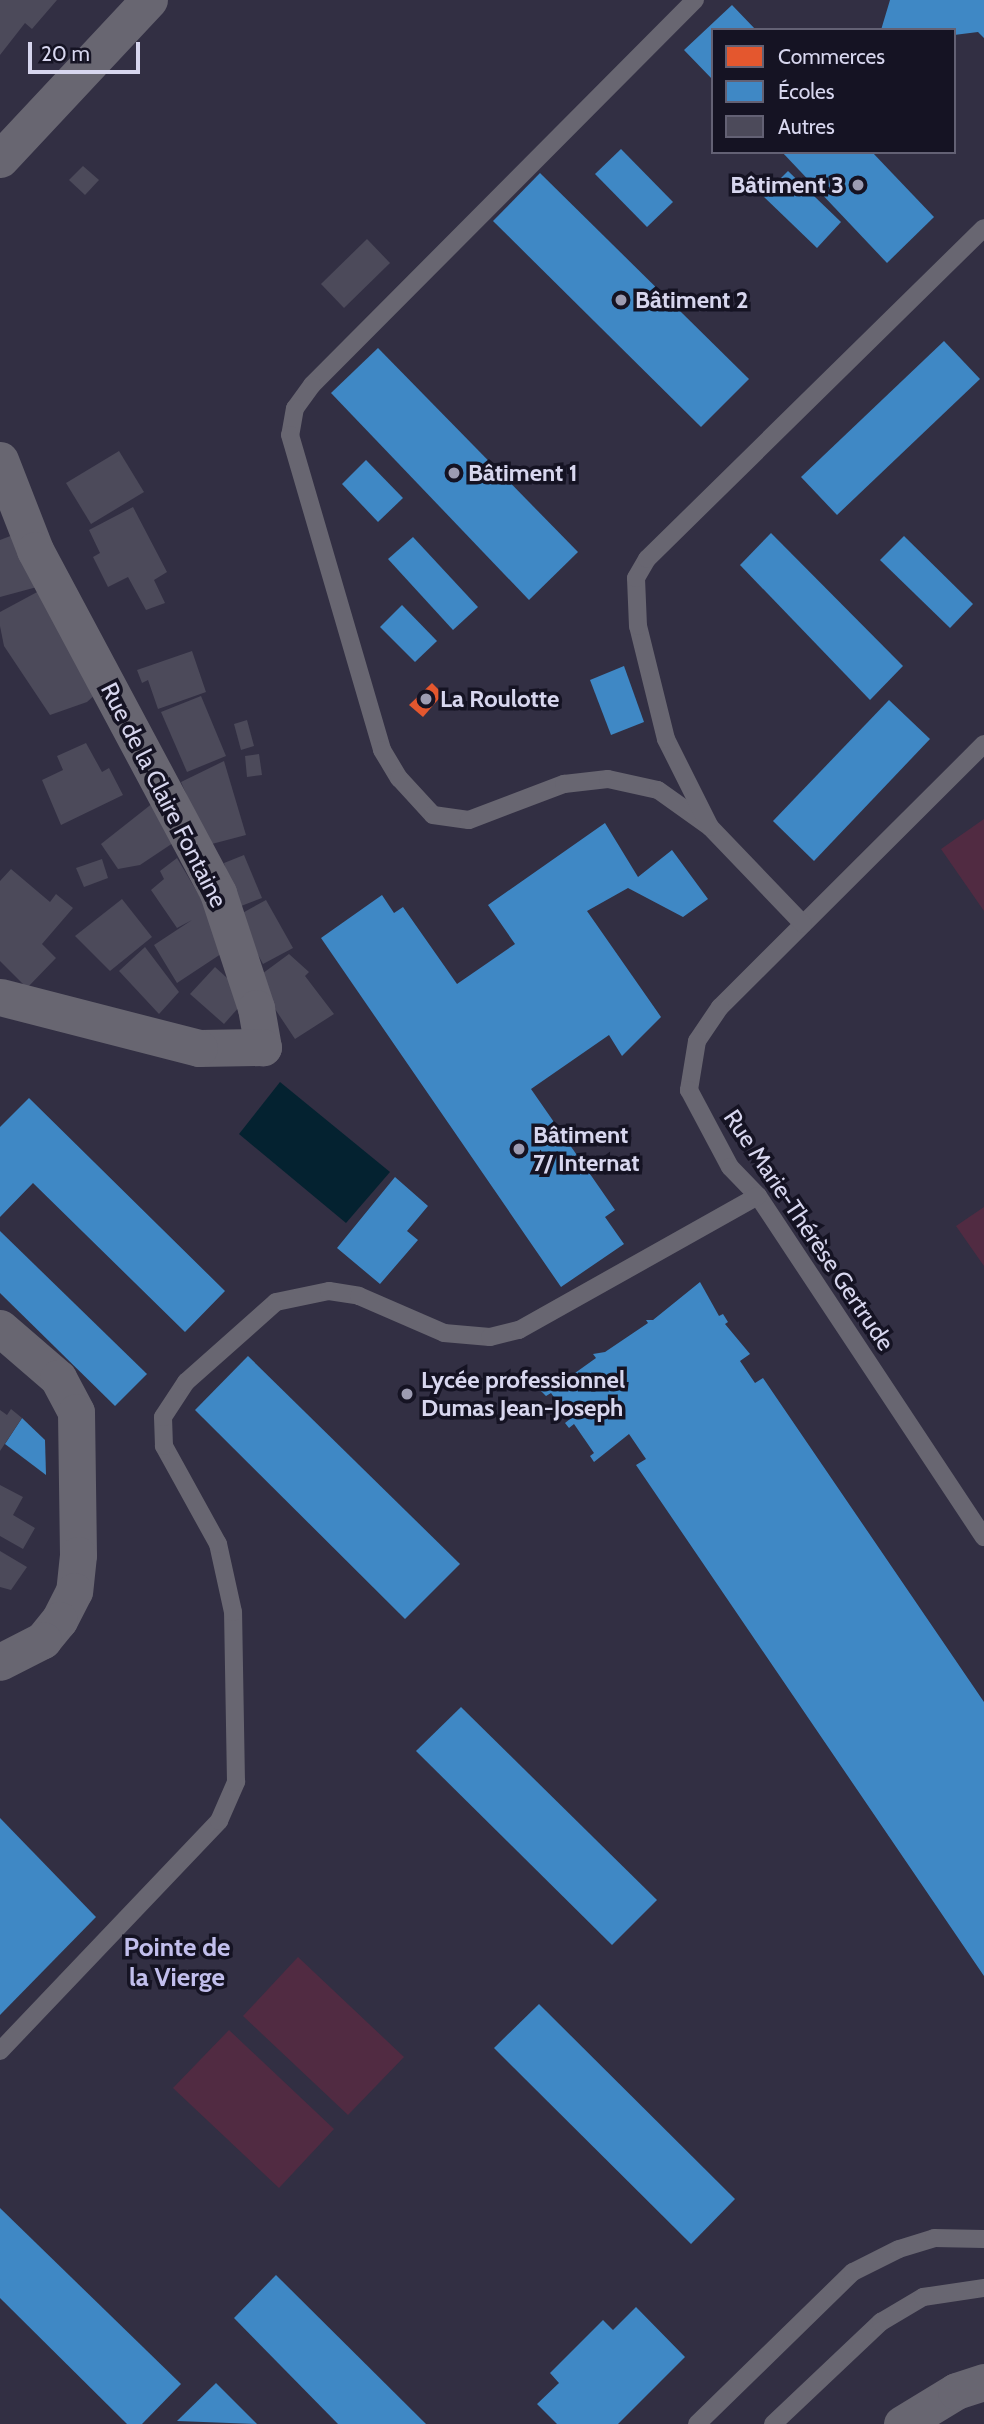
<!DOCTYPE html>
<meta charset="utf-8">
<style>
body{margin:0}
#map{position:relative;width:984px;height:2424px;overflow:hidden;background:#322f43;font-family:Cabin,sans-serif}
div>[style]{position:absolute}
.green>*{inset:0;background:#512b42}
.water>*{inset:0;background:#042230}
.shops>*{inset:0;background:#e4572e}
.schools>*{inset:0;background:#3f88c5}
.building>*{inset:0;background:#4c4a5a}
.lane>*{height:18px;margin:-9px;padding:0 9px;transform-origin:9px;border-radius:9px;background:#686671}
.street>*{height:37px;margin:-18.5px;padding:0 18.5px;transform-origin:18.5px;border-radius:18.5px;background:#686671}
.dots>*{width:19px;height:19px;translate:-50% -50%;box-sizing:border-box;border:4px solid #151323;border-radius:50%}
span{translate:-50% -50%;white-space:nowrap;text-align:center;line-height:1.15;-webkit-text-stroke:7px #151323;paint-order:stroke}
.poi-label{font-size:24px;color:#d7d6ee;font-weight:700}
.right{translate:-100% -50%;text-align:right}
.left{translate:0 -50%;text-align:left}
.street-label{font-size:24px;color:#d7d6ee}
.neighbourhood-label{font-size:26px;color:#c1beec;font-weight:700}
.legend{position:absolute;left:711px;top:28px;width:245px;height:126px;box-sizing:border-box;background:#151323;border:2px solid #636174;margin:0;padding:9px 12px;list-style:none;font-size:21px;color:#d7d6ee}
.legend li{display:flex;align-items:center;gap:14px;height:35px}
.legend b{width:35px;border:2px solid #636174}
.scale{position:absolute;left:28px;top:42px;width:112px;height:32px;box-sizing:border-box;border:4px solid #d7d6ee;border-top:0;padding-left:9px;font-size:21px;line-height:24px;white-space:nowrap;color:#d7d6ee;-webkit-text-stroke:5px #151323;paint-order:stroke}
</style>
<div id="map">
<div class="green">
<i style="clip-path:polygon(984px 819px,984px 911px,941px 849px)"></i>
<i style="clip-path:polygon(984px 1207px,984px 1266px,956px 1226px)"></i>
<i style="clip-path:polygon(298px 1957px,404px 2057px,348px 2115px,243px 2016px)"></i>
<i style="clip-path:polygon(229px 2030px,334px 2129px,279px 2188px,173px 2088px)"></i>
</div>
<div class="water">
<i style="clip-path:polygon(280px 1082px,390px 1172px,346px 1223px,239px 1134px)"></i>
</div>
<div class="shops">
<i style="clip-path:polygon(432px 683px,443px 694px,423px 717px,409px 705px)"></i>
</div>
<div class="schools">
<i style="clip-path:polygon(890px 0,984px 0,984px 38px,978px 32px,954px 35px,954px 30px,881px 30px)"></i>
<i style="clip-path:polygon(732px 5px,756px 30px,713px 30px,713px 80px,684px 50px)"></i>
<i style="clip-path:polygon(621px 149px,673px 202px,647px 227px,595px 174px)"></i>
<i style="clip-path:polygon(782px 152px,872px 152px,934px 217px,887px 263px)"></i>
<i style="clip-path:polygon(788px 171px,841px 222px,817px 248px,763px 196px)"></i>
<i style="clip-path:polygon(540px 173px,749px 379px,701px 427px,493px 221px)"></i>
<i style="clip-path:polygon(944px 341px,980px 379px,837px 515px,801px 477px)"></i>
<i style="clip-path:polygon(378px 348px,578px 552px,529px 600px,331px 393px)"></i>
<i style="clip-path:polygon(366px 460px,403px 498px,378px 522px,342px 484px)"></i>
<i style="clip-path:polygon(771px 533px,903px 666px,870px 700px,740px 565px)"></i>
<i style="clip-path:polygon(904px 536px,973px 604px,950px 628px,880px 560px)"></i>
<i style="clip-path:polygon(413px 537px,478px 607px,453px 630px,388px 559px)"></i>
<i style="clip-path:polygon(402px 605px,437px 641px,415px 662px,380px 627px)"></i>
<i style="clip-path:polygon(624px 666px,644px 722px,611px 735px,590px 680px)"></i>
<i style="clip-path:polygon(889px 700px,930px 739px,814px 861px,773px 821px)"></i>
<i style="clip-path:polygon(605px 823px,638px 877px,672px 850px,708px 899px,683px 917px,628px 888px,587px 911px,661px 1017px,622px 1056px,609px 1035px,531px 1089px,615px 1210px,605px 1217px,624px 1244px,561px 1287px,321px 938px,382px 895px,394px 913px,403px 907px,457px 984px,515px 944px,488px 905px)"></i>
<i style="clip-path:polygon(29px 1098px,225px 1291px,185px 1332px,33px 1183px,0 1217px,0 1127px)"></i>
<i style="clip-path:polygon(395px 1177px,428px 1206px,407px 1231px,418px 1240px,380px 1284px,337px 1248px)"></i>
<i style="clip-path:polygon(0 1231px,147px 1374px,115px 1406px,0 1293px)"></i>
<i style="clip-path:polygon(700px 1282px,719px 1316px,723px 1314px,728px 1322px,725px 1324px,750px 1354px,740px 1361px,755px 1383px,763px 1378px,984px 1702px,984px 1976px,636px 1465px,646px 1459px,629px 1434px,594px 1462px,590px 1456px,594px 1453px,574px 1424px,569px 1428px,565px 1423px,570px 1419px,551px 1393px,546px 1396px,541px 1391px,551px 1385px,554px 1388px,596px 1358px,593px 1354px,605px 1352px,648px 1323px,646px 1320px,653px 1320px)"></i>
<i style="clip-path:polygon(248px 1356px,460px 1564px,405px 1619px,195px 1410px)"></i>
<i style="clip-path:polygon(22px 1418px,45px 1440px,46px 1475px,5px 1444px)"></i>
<i style="clip-path:polygon(461px 1707px,657px 1900px,612px 1945px,416px 1751px)"></i>
<i style="clip-path:polygon(0 1818px,96px 1917px,0 2015px)"></i>
<i style="clip-path:polygon(539px 2004px,735px 2199px,691px 2244px,494px 2048px)"></i>
<i style="clip-path:polygon(0 2208px,181px 2384px,142px 2424px,127px 2424px,0 2298px)"></i>
<i style="clip-path:polygon(276px 2275px,426px 2424px,338px 2424px,234px 2318px)"></i>
<i style="clip-path:polygon(636px 2307px,685px 2357px,618px 2424px,557px 2424px,537px 2404px,559px 2383px,550px 2373px,603px 2320px,613px 2330px)"></i>
<i style="clip-path:polygon(216px 2383px,257px 2424px,177px 2421px)"></i>
</div>
<div class="building">
<i style="clip-path:polygon(0 0,57px 0,32px 29px,25px 23px,0 55px)"></i>
<i style="clip-path:polygon(83px 166px,99px 180px,85px 195px,69px 180px)"></i>
<i style="clip-path:polygon(367px 239px,390px 263px,344px 308px,321px 284px)"></i>
<i style="clip-path:polygon(119px 451px,144px 492px,91px 524px,66px 483px)"></i>
<i style="clip-path:polygon(133px 507px,167px 572px,154px 580px,165px 603px,146px 610px,128px 577px,108px 587px,93px 557px,100px 553px,89px 530px)"></i>
<i style="clip-path:polygon(13px 535px,37px 587px,0 597px,0 540px)"></i>
<i style="clip-path:polygon(39px 591px,97px 693px,87px 702px,50px 715px,4px 646px,0 626px,0 612px)"></i>
<i style="clip-path:polygon(192px 651px,206px 692px,158px 709px,148px 680px,142px 683px,137px 670px)"></i>
<i style="clip-path:polygon(201px 696px,226px 756px,187px 772px,161px 712px)"></i>
<i style="clip-path:polygon(247px 720px,254px 746px,241px 750px,234px 724px)"></i>
<i style="clip-path:polygon(86px 743px,102px 772px,109px 768px,123px 795px,61px 825px,42px 780px,63px 770px,57px 756px)"></i>
<i style="clip-path:polygon(259px 754px,262px 775px,247px 777px,245px 756px)"></i>
<i style="clip-path:polygon(224px 761px,246px 835px,208px 845px,181px 782px)"></i>
<i style="clip-path:polygon(158px 799px,179px 839px,140px 865px,118px 869px,101px 844px)"></i>
<i style="clip-path:polygon(244px 855px,262px 898px,236px 908px,224px 863px)"></i>
<i style="clip-path:polygon(177px 858px,230px 948px,177px 983px,154px 945px,192px 920px,177px 928px,151px 890px,164px 879px,160px 871px)"></i>
<i style="clip-path:polygon(102px 859px,108px 878px,84px 887px,76px 868px)"></i>
<i style="clip-path:polygon(11px 869px,50px 902px,56px 894px,73px 908px,42px 944px,56px 958px,27px 988px,0 961px,0 881px)"></i>
<i style="clip-path:polygon(122px 899px,152px 937px,110px 971px,75px 936px)"></i>
<i style="clip-path:polygon(266px 900px,293px 948px,263px 964px,237px 916px)"></i>
<i style="clip-path:polygon(145px 947px,179px 992px,159px 1014px,119px 971px)"></i>
<i style="clip-path:polygon(289px 954px,309px 972px,305px 976px,334px 1014px,295px 1039px,255px 979px)"></i>
<i style="clip-path:polygon(215px 967px,248px 997px,224px 1024px,190px 994px)"></i>
<i style="clip-path:polygon(11px 1409px,22px 1418px,0 1451px,0 1410px,7px 1415px)"></i>
<i style="clip-path:polygon(0 1485px,23px 1497px,13px 1515px,35px 1528px,23px 1549px,0 1536px)"></i>
<i style="clip-path:polygon(0 1551px,27px 1567px,11px 1590px,0 1587px)"></i>
</div>
<div class="lane">
<i style="left:695px;top:0;width:543px;rotate:134.85deg"></i>
<i style="left:312px;top:385px;width:29px;rotate:126deg"></i>
<i style="left:295px;top:408px;width:27px;rotate:100deg"></i>
<i style="left:290px;top:435px;width:328px;rotate:73.7deg"></i>
<i style="left:382px;top:750px;width:33px;rotate:59deg"></i>
<i style="left:399px;top:778px;width:50px;rotate:47.4deg"></i>
<i style="left:433px;top:815px;width:36px;rotate:8deg"></i>
<i style="left:469px;top:820px;width:102px;rotate:-20.8deg"></i>
<i style="left:564px;top:784px;width:44px;rotate:-6.5deg"></i>
<i style="left:608px;top:779px;width:51px;rotate:12.4deg"></i>
<i style="left:658px;top:790px;width:64px;rotate:35.4deg"></i>
<i style="left:984px;top:744px;width:373px;rotate:135.1deg"></i>
<i style="left:720px;top:1007px;width:41px;rotate:124.1deg"></i>
<i style="left:697px;top:1041px;width:50px;rotate:99.3deg"></i>
<i style="left:689px;top:1090px;width:87px;rotate:62deg"></i>
<i style="left:730px;top:1167px;width:40px;rotate:46deg"></i>
<i style="left:758px;top:1196px;width:409px;rotate:56.5deg"></i>
<i style="left:803px;top:924px;width:134px;rotate:-133.8deg"></i>
<i style="left:710px;top:827px;width:98px;rotate:-116.6deg"></i>
<i style="left:666px;top:739px;width:116px;rotate:-103.9deg"></i>
<i style="left:638px;top:626px;width:48px;rotate:-92.4deg"></i>
<i style="left:636px;top:578px;width:22px;rotate:-60deg"></i>
<i style="left:647px;top:559px;width:472px;rotate:-44.5deg"></i>
<i style="left:0;top:2051px;width:318px;rotate:-46.4deg"></i>
<i style="left:219px;top:1821px;width:43px;rotate:-66.4deg"></i>
<i style="left:236px;top:1782px;width:170px;rotate:-91deg"></i>
<i style="left:233px;top:1612px;width:70px;rotate:-102.4deg"></i>
<i style="left:218px;top:1544px;width:112px;rotate:-118.9deg"></i>
<i style="left:164px;top:1446px;width:29px;rotate:-92deg"></i>
<i style="left:163px;top:1417px;width:42px;rotate:-56.7deg"></i>
<i style="left:186px;top:1382px;width:120px;rotate:-41.6deg"></i>
<i style="left:276px;top:1302px;width:54px;rotate:-11.7deg"></i>
<i style="left:329px;top:1291px;width:30px;rotate:9deg"></i>
<i style="left:359px;top:1296px;width:93px;rotate:23.5deg"></i>
<i style="left:444px;top:1333px;width:46px;rotate:5deg"></i>
<i style="left:490px;top:1337px;width:30px;rotate:-14deg"></i>
<i style="left:519px;top:1330px;width:274px;rotate:-29.3deg"></i>
<i style="left:697px;top:2424px;width:218px;rotate:-44.3deg"></i>
<i style="left:853px;top:2272px;width:51px;rotate:-26.6deg"></i>
<i style="left:899px;top:2249px;width:37px;rotate:-17deg"></i>
<i style="left:934px;top:2238px;width:50px;rotate:1.1deg"></i>
<i style="left:773px;top:2424px;width:149px;rotate:-43.4deg"></i>
<i style="left:881px;top:2322px;width:49px;rotate:-30.8deg"></i>
<i style="left:923px;top:2297px;width:62px;rotate:-8.4deg"></i>
</div>
<div class="street">
<i style="left:0;top:159px;width:218px;rotate:-46.9deg"></i>
<i style="left:0;top:460px;width:97px;rotate:68.7deg"></i>
<i style="left:35px;top:550px;width:389px;rotate:61.9deg"></i>
<i style="left:218px;top:893px;width:121px;rotate:71.7deg"></i>
<i style="left:256px;top:1008px;width:40px;rotate:80deg"></i>
<i style="left:263px;top:1047px;width:64px;rotate:179.1deg"></i>
<i style="left:199px;top:1048px;width:205px;rotate:-165.6deg"></i>
<i style="left:0;top:1328px;width:77px;rotate:40.8deg"></i>
<i style="left:58px;top:1378px;width:38px;rotate:62deg"></i>
<i style="left:76px;top:1412px;width:143px;rotate:89.2deg"></i>
<i style="left:78px;top:1555px;width:36px;rotate:96deg"></i>
<i style="left:74px;top:1591px;width:33px;rotate:117deg"></i>
<i style="left:59px;top:1620px;width:26px;rotate:129deg"></i>
<i style="left:43px;top:1640px;width:48px;rotate:152.9deg"></i>
<i style="left:902px;top:2424px;width:63px;rotate:-31.4deg"></i>
<i style="left:956px;top:2391px;width:29px;rotate:-18deg"></i>
</div>
<div class="dots">
<i style="left:858px;top:185px;background:#9d9cb2"></i>
<i style="left:621px;top:300px;background:#9d9cb2"></i>
<i style="left:454px;top:473px;background:#9d9cb2"></i>
<i style="left:426px;top:699px;background:#9d9cb2"></i>
<i style="left:519px;top:1149px;background:#9d9cb2"></i>
<i style="left:407px;top:1394px;background:#9d9cb2"></i>
</div>
<div class="poi-label">
<span class="right" style="left:844px;top:185px">Bâtiment 3</span>
<span class="left" style="left:635px;top:300px">Bâtiment 2</span>
<span class="left" style="left:468px;top:473px">Bâtiment 1</span>
<span class="left" style="left:440px;top:699px">La Roulotte</span>
<span class="left" style="left:533px;top:1149px">Bâtiment<br>7/ Internat</span>
<span class="left" style="left:421px;top:1394px">Lycée professionnel<br>Dumas Jean-Joseph</span>
</div>
<div class="street-label">
<span style="left:164px;top:795px;rotate:63deg">Rue de la Claire Fontaine</span>
<span style="left:809px;top:1230px;rotate:56deg">Rue Marie-Thérèse Gertrude</span>
</div>
<div class="neighbourhood-label">
<span style="left:177px;top:1963px">Pointe de<br>la Vierge</span>
</div>
<ul class="legend">
<li><b style="height:19px;background:#e4572e"></b>Commerces</li>
<li><b style="height:19px;background:#3f88c5"></b>Écoles</li>
<li><b style="height:19px;background:#4c4a5a"></b>Autres</li>
</ul>
<div class="scale">20 m</div>
</div>
